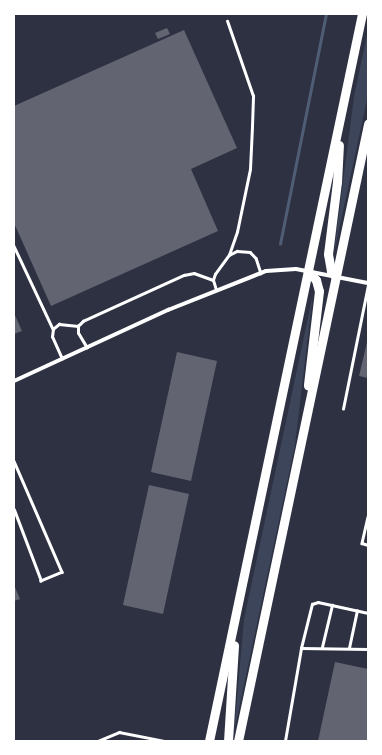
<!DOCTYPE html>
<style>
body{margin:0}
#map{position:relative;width:382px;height:755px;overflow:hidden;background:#2d3142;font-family:Overpass,sans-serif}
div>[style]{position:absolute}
.green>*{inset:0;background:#3c4559}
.stream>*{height:2.5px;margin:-1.25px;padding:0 1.25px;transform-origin:1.25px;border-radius:1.25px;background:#4f5d75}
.building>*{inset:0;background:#626471}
.service>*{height:2.5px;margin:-1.25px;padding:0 1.25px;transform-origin:1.25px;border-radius:1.25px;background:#fff}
.minor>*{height:4px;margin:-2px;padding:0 2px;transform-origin:2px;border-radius:2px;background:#fff}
.primary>*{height:9px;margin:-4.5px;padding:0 4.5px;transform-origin:4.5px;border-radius:4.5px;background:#fff}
span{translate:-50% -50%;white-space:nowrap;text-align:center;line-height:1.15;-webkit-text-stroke:3.5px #fff;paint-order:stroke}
.frame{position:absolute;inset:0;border:15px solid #fff;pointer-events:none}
</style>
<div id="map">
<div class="green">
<i style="clip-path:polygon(368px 30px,368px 95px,334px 253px,354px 96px)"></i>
<i style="clip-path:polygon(313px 294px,295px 445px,234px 732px,244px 619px)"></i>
</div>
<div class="stream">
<i style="left:280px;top:244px;width:235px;rotate:-78.7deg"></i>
</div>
<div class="building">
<i style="clip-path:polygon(167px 28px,170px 34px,158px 39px,155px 33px)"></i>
<i style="clip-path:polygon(184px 30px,237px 148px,191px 169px,218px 231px,51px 306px,14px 223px,14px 106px)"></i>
<i style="clip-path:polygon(14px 313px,22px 331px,14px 334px)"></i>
<i style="clip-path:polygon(368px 338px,368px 378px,359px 376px)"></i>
<i style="clip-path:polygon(177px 352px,217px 361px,191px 481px,151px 472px)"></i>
<i style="clip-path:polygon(149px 485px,189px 494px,163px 614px,123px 605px)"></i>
<i style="clip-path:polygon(14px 585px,20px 599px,14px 601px)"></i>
<i style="clip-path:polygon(335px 662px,368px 669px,368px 741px,318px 741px)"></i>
</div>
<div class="service">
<i style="left:14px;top:246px;width:92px;rotate:64.8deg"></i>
<i style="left:229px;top:255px;width:9px;rotate:-27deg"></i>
<i style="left:237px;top:251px;width:13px;rotate:4deg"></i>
<i style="left:250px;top:252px;width:8px;rotate:45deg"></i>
<i style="left:256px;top:258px;width:16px;rotate:72deg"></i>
<i style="left:216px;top:290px;width:10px;rotate:-107deg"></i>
<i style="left:213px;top:280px;width:6px;rotate:-72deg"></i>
<i style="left:215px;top:274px;width:24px;rotate:-54deg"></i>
<i style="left:229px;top:255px;width:24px;rotate:-71deg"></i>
<i style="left:237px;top:232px;width:64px;rotate:-78.3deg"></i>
<i style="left:250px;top:169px;width:43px;rotate:-87.3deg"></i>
<i style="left:252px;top:126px;width:30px;rotate:-88deg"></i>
<i style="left:253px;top:96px;width:79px;rotate:-109.1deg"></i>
<i style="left:87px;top:348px;width:17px;rotate:-121deg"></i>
<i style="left:78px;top:333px;width:7px;rotate:-90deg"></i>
<i style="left:78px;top:326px;width:7px;rotate:-45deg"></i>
<i style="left:83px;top:321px;width:111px;rotate:-24.5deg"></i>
<i style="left:184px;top:275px;width:10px;rotate:-11deg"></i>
<i style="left:194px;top:273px;width:20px;rotate:20deg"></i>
<i style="left:62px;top:359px;width:24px;rotate:-114deg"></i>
<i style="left:52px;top:337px;width:8px;rotate:-83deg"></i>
<i style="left:53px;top:329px;width:8px;rotate:-40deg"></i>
<i style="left:59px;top:324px;width:19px;rotate:6deg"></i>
<i style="left:343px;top:409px;width:126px;rotate:-78.6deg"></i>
<i style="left:14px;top:461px;width:121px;rotate:66.6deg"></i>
<i style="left:62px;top:572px;width:23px;rotate:157deg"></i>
<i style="left:41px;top:581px;width:76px;rotate:-110.8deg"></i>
<i style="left:368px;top:517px;width:27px;rotate:103deg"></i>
<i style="left:362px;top:543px;width:6px;rotate:18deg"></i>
<i style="left:322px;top:647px;width:43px;rotate:-76.6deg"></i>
<i style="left:301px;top:648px;width:45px;rotate:-76deg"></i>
<i style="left:312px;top:604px;width:6px;rotate:-18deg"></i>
<i style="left:318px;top:602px;width:51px;rotate:12.4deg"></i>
<i style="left:349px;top:648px;width:38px;rotate:-78deg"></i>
<i style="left:98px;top:741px;width:23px;rotate:-23deg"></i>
<i style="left:119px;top:732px;width:47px;rotate:11.1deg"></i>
<i style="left:285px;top:741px;width:94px;rotate:-80.2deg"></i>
<i style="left:301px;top:648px;width:67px;rotate:0.9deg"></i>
</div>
<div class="minor">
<i style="left:14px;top:381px;width:170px;rotate:-24.8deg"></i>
<i style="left:168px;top:310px;width:105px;rotate:-21.7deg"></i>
<i style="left:266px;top:271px;width:30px;rotate:-4deg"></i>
<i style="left:296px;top:269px;width:73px;rotate:11deg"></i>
</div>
<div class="primary">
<i style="left:308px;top:271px;width:12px;rotate:48deg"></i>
<i style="left:316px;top:280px;width:11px;rotate:75deg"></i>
<i style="left:319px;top:291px;width:95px;rotate:96.7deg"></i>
<i style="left:336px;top:277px;width:8px;rotate:-130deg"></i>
<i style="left:331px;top:271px;width:17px;rotate:-100deg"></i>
<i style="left:328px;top:254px;width:73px;rotate:-82.9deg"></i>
<i style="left:337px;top:182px;width:37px;rotate:-87deg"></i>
<i style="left:209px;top:741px;width:743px;rotate:-78.12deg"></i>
<i style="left:228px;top:741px;width:96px;rotate:-86.4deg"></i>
<i style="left:238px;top:741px;width:631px;rotate:-78.1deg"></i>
</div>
<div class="frame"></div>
</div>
